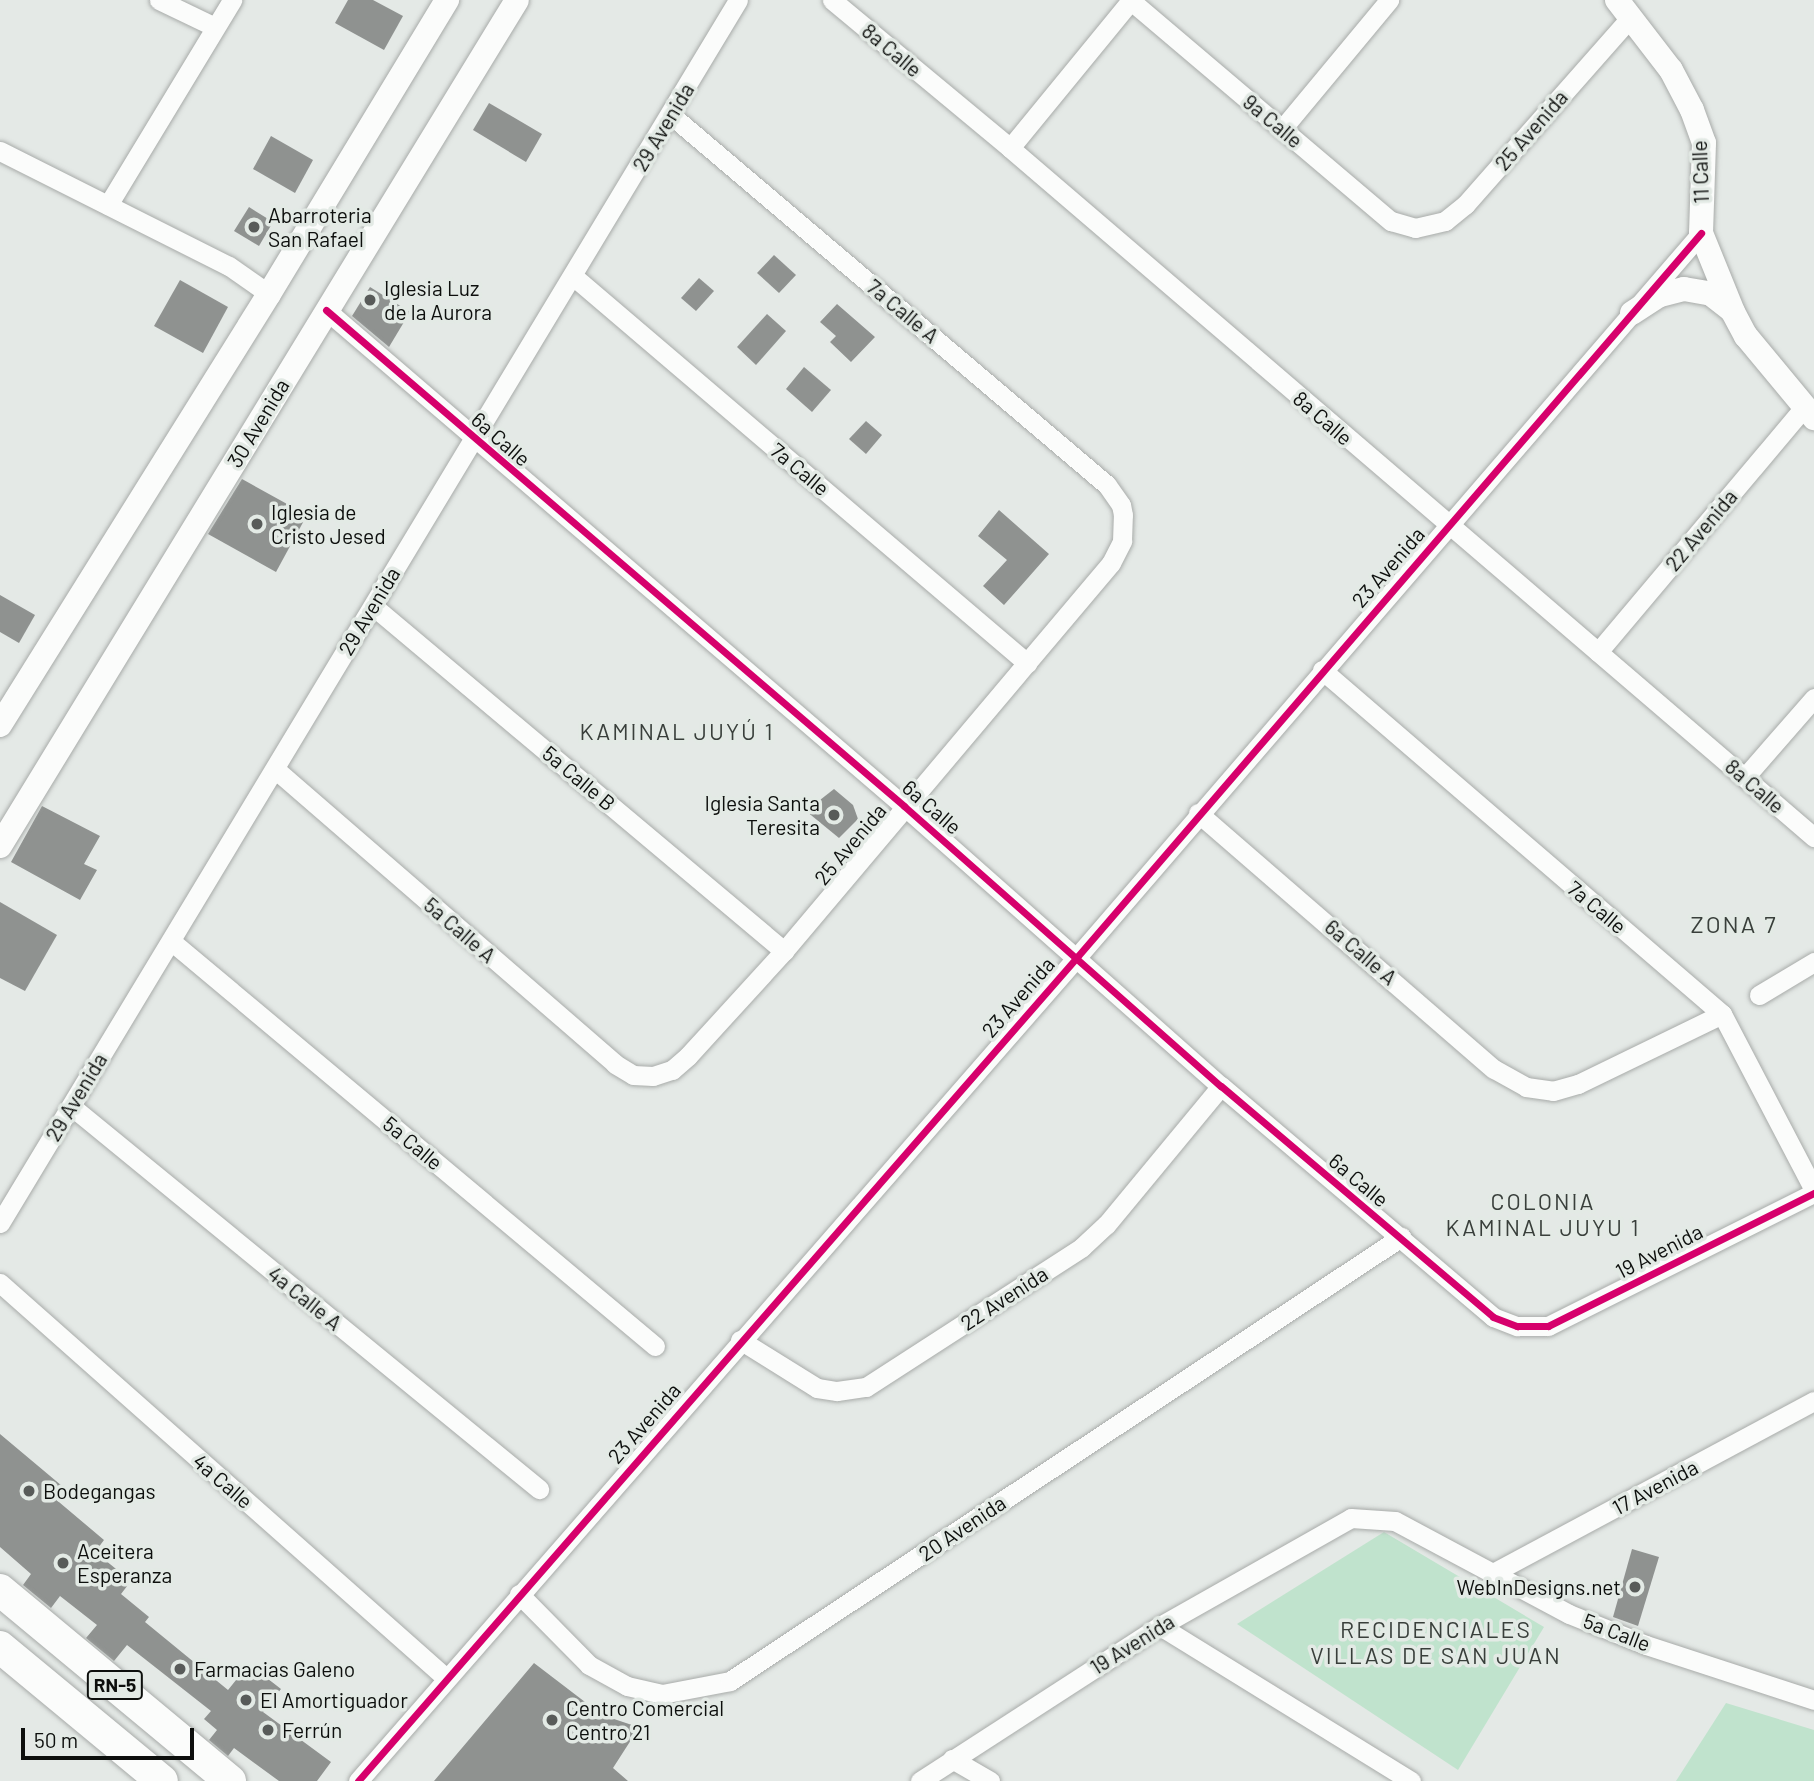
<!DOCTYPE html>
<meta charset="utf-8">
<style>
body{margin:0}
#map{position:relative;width:1814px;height:1781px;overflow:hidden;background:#e4e9e6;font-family:Barlow,sans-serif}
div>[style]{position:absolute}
.green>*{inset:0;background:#c0e3cd}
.building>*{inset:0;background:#8f9290}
.roads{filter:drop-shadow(0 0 2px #a8aba9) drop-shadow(0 0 2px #a8aba9)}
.minor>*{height:19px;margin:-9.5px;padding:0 9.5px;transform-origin:9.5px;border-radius:9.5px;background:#fbfcfb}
.tertiary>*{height:24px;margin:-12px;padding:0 12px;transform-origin:12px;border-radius:12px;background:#fbfcfb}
.primary>*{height:32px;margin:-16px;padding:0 16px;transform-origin:16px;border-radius:16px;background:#fbfcfb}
.cycleway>*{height:7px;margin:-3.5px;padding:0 3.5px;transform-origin:3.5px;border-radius:3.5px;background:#d6006c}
.dots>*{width:19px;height:19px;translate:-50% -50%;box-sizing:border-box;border:4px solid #e3eae5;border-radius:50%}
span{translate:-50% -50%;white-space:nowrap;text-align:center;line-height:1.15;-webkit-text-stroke:7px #e3eae5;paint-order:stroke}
.shield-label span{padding:2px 5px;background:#e3eae5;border:2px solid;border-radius:5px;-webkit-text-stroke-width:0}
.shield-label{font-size:19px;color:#0d0f0d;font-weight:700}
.street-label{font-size:21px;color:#0d0f0d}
.poi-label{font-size:21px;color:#0d0f0d}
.left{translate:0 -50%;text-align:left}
.right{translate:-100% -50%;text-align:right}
.neighbourhood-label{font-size:23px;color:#393f3b;letter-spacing:2px}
.quarter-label{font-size:24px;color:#393f3b;letter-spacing:2px}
.scale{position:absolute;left:21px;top:1728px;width:173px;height:32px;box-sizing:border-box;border:4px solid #0d0f0d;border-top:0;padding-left:9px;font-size:21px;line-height:24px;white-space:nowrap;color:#0d0f0d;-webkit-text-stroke:5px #e3eae5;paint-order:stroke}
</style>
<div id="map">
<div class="green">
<i style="clip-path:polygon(1384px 1532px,1544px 1627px,1458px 1770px,1237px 1624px)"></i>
<i style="clip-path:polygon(1726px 1703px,1814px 1730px,1814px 1781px,1676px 1781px)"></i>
</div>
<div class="building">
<i style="clip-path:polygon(348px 0,373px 0,403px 16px,384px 50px,335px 23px)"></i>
<i style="clip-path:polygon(489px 103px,542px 134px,526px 162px,473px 130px)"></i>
<i style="clip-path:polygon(271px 136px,313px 160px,295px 193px,253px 169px)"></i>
<i style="clip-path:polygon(249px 207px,273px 222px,259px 246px,234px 231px)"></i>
<i style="clip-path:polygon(774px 255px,796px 275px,779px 293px,757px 273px)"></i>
<i style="clip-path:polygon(699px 278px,714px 291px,696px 311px,681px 298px)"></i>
<i style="clip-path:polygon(180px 280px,228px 307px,203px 353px,154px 326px)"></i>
<i style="clip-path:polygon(370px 287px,410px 312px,389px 347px,352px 316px)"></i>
<i style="clip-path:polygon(837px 304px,875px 337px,851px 362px,830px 342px,836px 336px,820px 322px)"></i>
<i style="clip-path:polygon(767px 314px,786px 331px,756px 365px,737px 347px)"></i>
<i style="clip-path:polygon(804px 367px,831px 390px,812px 412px,786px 389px)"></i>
<i style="clip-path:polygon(866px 421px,882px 435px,866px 454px,849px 439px)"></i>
<i style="clip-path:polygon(242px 479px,307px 515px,276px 572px,208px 534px)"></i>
<i style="clip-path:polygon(999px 510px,1049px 554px,1004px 605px,983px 586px,1007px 560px,978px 536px)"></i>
<i style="clip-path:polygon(0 595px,35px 615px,19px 643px,0 632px)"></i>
<i style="clip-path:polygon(834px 789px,853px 805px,858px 819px,839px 838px,806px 811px)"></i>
<i style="clip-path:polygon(42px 806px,100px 836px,84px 864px,97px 870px,80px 900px,11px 862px)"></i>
<i style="clip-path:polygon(0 902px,57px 935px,25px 991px,0 978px)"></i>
<i style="clip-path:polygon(0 1434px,62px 1486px,53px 1497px,104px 1540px,95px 1552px,131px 1581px,121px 1594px,149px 1617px,145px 1622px,228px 1690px,249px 1664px,281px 1689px,263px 1712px,331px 1762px,317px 1781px,279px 1781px,234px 1748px,228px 1756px,209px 1740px,217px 1730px,204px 1719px,211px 1711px,127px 1645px,114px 1661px,86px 1638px,97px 1625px,60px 1596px,51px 1608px,23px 1585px,31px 1574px,0 1547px)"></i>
<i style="clip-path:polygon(1632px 1549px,1659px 1557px,1638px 1626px,1613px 1617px)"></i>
<i style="clip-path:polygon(534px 1663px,602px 1715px,635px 1726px,631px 1740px,613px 1768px,628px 1781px,434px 1781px)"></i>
</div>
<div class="roads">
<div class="minor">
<i style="left:159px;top:0;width:62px;rotate:25.7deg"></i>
<i style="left:832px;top:0;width:231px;rotate:39.7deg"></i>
<i style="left:1010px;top:148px;width:1059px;rotate:40.6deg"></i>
<i style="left:1130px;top:0;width:342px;rotate:40.3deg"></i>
<i style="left:1391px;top:221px;width:25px;rotate:16deg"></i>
<i style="left:1415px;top:228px;width:31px;rotate:-13deg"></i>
<i style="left:1445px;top:221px;width:26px;rotate:-39deg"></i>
<i style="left:1465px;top:205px;width:249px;rotate:-48.6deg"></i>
<i style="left:1282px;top:129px;width:168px;rotate:-50.3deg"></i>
<i style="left:1010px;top:148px;width:191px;rotate:-50.7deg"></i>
<i style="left:0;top:151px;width:256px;rotate:26.7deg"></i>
<i style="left:229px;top:266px;width:49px;rotate:35deg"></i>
<i style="left:108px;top:205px;width:240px;rotate:-58.8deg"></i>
<i style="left:573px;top:276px;width:597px;rotate:40.45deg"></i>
<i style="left:326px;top:310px;width:762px;rotate:40.63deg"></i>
<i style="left:904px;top:806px;width:423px;rotate:41.5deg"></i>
<i style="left:1221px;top:1086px;width:357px;rotate:40.3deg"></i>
<i style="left:1493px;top:1317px;width:26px;rotate:21deg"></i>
<i style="left:1517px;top:1326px;width:31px"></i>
<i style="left:1548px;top:1326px;width:297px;rotate:-26.6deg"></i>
<i style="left:373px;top:606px;width:537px;rotate:40.01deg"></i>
<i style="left:1598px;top:652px;width:320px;rotate:-49.9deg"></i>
<i style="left:1322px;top:670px;width:528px;rotate:40.7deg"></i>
<i style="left:1722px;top:1014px;width:199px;rotate:62.4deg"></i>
<i style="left:275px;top:769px;width:450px;rotate:40.9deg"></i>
<i style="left:615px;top:1064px;width:21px;rotate:31deg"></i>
<i style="left:633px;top:1075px;width:20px;rotate:3deg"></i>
<i style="left:653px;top:1076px;width:20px;rotate:-18deg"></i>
<i style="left:672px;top:1070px;width:21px;rotate:-41deg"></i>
<i style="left:688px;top:1056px;width:142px;rotate:-47.6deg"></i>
<i style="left:784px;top:951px;width:507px;rotate:-49.88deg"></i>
<i style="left:1111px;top:563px;width:25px;rotate:-63deg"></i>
<i style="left:1122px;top:541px;width:26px;rotate:-88deg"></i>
<i style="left:1123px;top:515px;width:10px;rotate:-101deg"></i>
<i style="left:1121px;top:505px;width:24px;rotate:-125deg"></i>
<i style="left:1107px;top:485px;width:572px;rotate:-139.68deg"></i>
<i style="left:1745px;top:777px;width:105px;rotate:-48.9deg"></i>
<i style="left:1198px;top:813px;width:391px;rotate:40.9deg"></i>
<i style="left:1494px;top:1069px;width:37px;rotate:29deg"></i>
<i style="left:1526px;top:1087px;width:27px;rotate:8deg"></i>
<i style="left:1553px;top:1091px;width:26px;rotate:-16deg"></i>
<i style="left:1578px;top:1084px;width:160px;rotate:-25.9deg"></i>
<i style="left:171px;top:941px;width:631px;rotate:39.92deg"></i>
<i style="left:1759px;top:995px;width:64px;rotate:-31deg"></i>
<i style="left:71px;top:1106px;width:605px;rotate:39.3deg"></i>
<i style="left:0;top:1223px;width:1428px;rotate:-58.89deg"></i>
<i style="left:0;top:1283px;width:596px;rotate:41.53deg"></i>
<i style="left:740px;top:1340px;width:91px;rotate:31.9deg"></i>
<i style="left:817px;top:1388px;width:20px;rotate:9deg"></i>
<i style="left:837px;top:1391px;width:29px;rotate:-8deg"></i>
<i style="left:866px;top:1387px;width:257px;rotate:-32.9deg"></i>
<i style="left:1082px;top:1247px;width:33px;rotate:-43deg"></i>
<i style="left:1106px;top:1225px;width:180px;rotate:-50.4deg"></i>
<i style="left:1495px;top:1572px;width:362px;rotate:-28.2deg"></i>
<i style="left:519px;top:1594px;width:100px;rotate:45.4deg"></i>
<i style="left:589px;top:1665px;width:43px;rotate:28.9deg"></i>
<i style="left:627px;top:1686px;width:36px;rotate:13deg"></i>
<i style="left:662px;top:1694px;width:69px;rotate:-10.8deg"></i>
<i style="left:730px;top:1681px;width:805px;rotate:-33.49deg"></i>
<i style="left:1160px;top:1626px;width:295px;rotate:31.7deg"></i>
<i style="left:952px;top:1759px;width:44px;rotate:30.1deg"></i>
<i style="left:358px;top:1781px;width:1094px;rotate:-48.89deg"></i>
<i style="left:1077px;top:957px;width:956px;rotate:-49.24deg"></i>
<i style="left:920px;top:1781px;width:286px;rotate:-32.9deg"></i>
<i style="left:1160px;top:1626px;width:219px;rotate:-29.5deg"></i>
<i style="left:1351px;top:1518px;width:44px;rotate:3.9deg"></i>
<i style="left:1395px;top:1521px;width:197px;rotate:28.1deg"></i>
<i style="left:1569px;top:1614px;width:83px;rotate:21.9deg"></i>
<i style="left:1646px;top:1645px;width:177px;rotate:18.1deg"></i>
</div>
<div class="tertiary">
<i style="left:1617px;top:0;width:88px;rotate:52.4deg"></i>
<i style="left:1671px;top:70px;width:45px;rotate:62.3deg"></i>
<i style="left:1692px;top:110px;width:35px;rotate:70deg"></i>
<i style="left:1704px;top:143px;width:90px;rotate:91.9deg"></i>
<i style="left:1701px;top:233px;width:85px;rotate:67.9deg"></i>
<i style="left:1733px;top:312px;width:27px;rotate:62deg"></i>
<i style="left:1746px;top:336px;width:107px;rotate:50.3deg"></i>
<i style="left:1632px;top:313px;width:33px;rotate:-33deg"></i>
<i style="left:1660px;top:295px;width:25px;rotate:-14deg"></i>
<i style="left:1684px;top:289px;width:27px;rotate:10deg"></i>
<i style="left:1711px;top:294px;width:24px;rotate:38deg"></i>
<i style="left:0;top:725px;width:508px;rotate:-58.03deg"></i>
<i style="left:269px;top:294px;width:344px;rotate:-58.8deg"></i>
<i style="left:0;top:846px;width:991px;rotate:-58.57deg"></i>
</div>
<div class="primary">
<i style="left:0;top:1590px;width:299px;rotate:39.7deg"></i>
<i style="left:0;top:1647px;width:210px;rotate:39.6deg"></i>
</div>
</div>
<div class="cycleway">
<i style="left:326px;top:310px;width:762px;rotate:40.63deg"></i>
<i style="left:904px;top:806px;width:423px;rotate:41.5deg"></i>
<i style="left:1221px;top:1086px;width:357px;rotate:40.3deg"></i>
<i style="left:1493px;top:1317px;width:26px;rotate:21deg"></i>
<i style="left:1517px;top:1326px;width:31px"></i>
<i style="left:1548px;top:1326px;width:297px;rotate:-26.6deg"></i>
<i style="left:358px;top:1781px;width:1094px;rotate:-48.89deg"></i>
<i style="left:1077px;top:957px;width:956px;rotate:-49.24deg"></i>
</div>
<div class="dots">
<i style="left:254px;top:227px;background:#585b59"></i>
<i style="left:370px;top:300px;background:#585b59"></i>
<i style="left:257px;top:524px;background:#585b59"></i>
<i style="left:834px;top:815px;background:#585b59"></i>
<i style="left:29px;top:1491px;background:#585b59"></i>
<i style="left:63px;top:1563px;background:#585b59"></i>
<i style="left:1635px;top:1587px;background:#585b59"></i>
<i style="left:180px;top:1669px;background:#585b59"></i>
<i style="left:246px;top:1700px;background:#585b59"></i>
<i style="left:552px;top:1720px;background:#585b59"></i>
<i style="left:268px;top:1730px;background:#585b59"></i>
</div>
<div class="shield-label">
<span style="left:115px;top:1685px">RN-5</span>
</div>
<div class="street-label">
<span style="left:892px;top:50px;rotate:40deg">8a Calle</span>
<span style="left:1273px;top:121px;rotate:40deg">9a Calle</span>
<span style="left:663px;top:127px;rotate:-59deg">29 Avenida</span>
<span style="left:1531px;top:130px;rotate:-49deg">25 Avenida</span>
<span style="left:1700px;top:172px;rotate:-92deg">11 Calle</span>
<span style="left:903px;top:311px;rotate:40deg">7a Calle A</span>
<span style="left:1323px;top:418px;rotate:41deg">8a Calle</span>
<span style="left:258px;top:423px;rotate:-59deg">30 Avenida</span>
<span style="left:501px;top:439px;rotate:41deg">6a Calle</span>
<span style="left:800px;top:469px;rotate:40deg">7a Calle</span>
<span style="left:1701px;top:530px;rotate:-50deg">22 Avenida</span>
<span style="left:1388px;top:567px;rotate:-49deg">23 Avenida</span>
<span style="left:369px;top:611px;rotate:-59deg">29 Avenida</span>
<span style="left:579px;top:778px;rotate:40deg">5a Calle B</span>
<span style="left:1755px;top:786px;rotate:41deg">8a Calle</span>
<span style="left:932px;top:807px;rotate:41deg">6a Calle</span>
<span style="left:850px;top:844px;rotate:-50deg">25 Avenida</span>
<span style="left:1597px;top:907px;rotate:40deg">7a Calle</span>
<span style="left:460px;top:930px;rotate:41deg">5a Calle A</span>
<span style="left:1361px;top:952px;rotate:41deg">6a Calle A</span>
<span style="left:1018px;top:997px;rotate:-49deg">23 Avenida</span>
<span style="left:76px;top:1097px;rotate:-59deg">29 Avenida</span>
<span style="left:413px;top:1143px;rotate:40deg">5a Calle</span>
<span style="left:1359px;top:1180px;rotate:40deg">6a Calle</span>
<span style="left:1659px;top:1251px;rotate:-27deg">19 Avenida</span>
<span style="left:305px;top:1298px;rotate:39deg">4a Calle A</span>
<span style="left:1004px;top:1298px;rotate:-33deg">22 Avenida</span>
<span style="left:644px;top:1423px;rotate:-49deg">23 Avenida</span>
<span style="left:223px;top:1481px;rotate:41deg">4a Calle</span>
<span style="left:1655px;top:1487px;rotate:-28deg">17 Avenida</span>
<span style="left:962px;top:1528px;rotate:-34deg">20 Avenida</span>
<span style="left:1617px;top:1632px;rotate:21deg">5a Calle</span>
<span style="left:1132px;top:1644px;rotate:-32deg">19 Avenida</span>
</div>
<div class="poi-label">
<span class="left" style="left:268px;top:227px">Abarroteria<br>San Rafael</span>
<span class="left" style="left:384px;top:300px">Iglesia Luz<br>de la Aurora</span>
<span class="left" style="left:271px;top:524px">Iglesia de<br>Cristo Jesed</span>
<span class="right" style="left:820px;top:815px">Iglesia Santa<br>Teresita</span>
<span class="left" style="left:43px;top:1491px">Bodegangas</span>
<span class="left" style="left:77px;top:1563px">Aceitera<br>Esperanza</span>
<span class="right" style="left:1621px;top:1587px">WebInDesigns.net</span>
<span class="left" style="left:194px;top:1669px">Farmacias Galeno</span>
<span class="left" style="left:260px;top:1700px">El Amortiguador</span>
<span class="left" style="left:566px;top:1720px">Centro Comercial<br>Centro 21</span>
<span class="left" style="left:282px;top:1730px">Ferrún</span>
</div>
<div class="neighbourhood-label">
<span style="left:677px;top:731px">KAMINAL JUYÚ 1</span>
<span style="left:1543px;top:1214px">COLONIA<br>KAMINAL JUYU 1</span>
<span style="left:1436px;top:1642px">RECIDENCIALES<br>VILLAS DE SAN JUAN</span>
</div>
<div class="quarter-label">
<span style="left:1734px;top:924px">ZONA 7</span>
</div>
<div class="scale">50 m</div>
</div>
